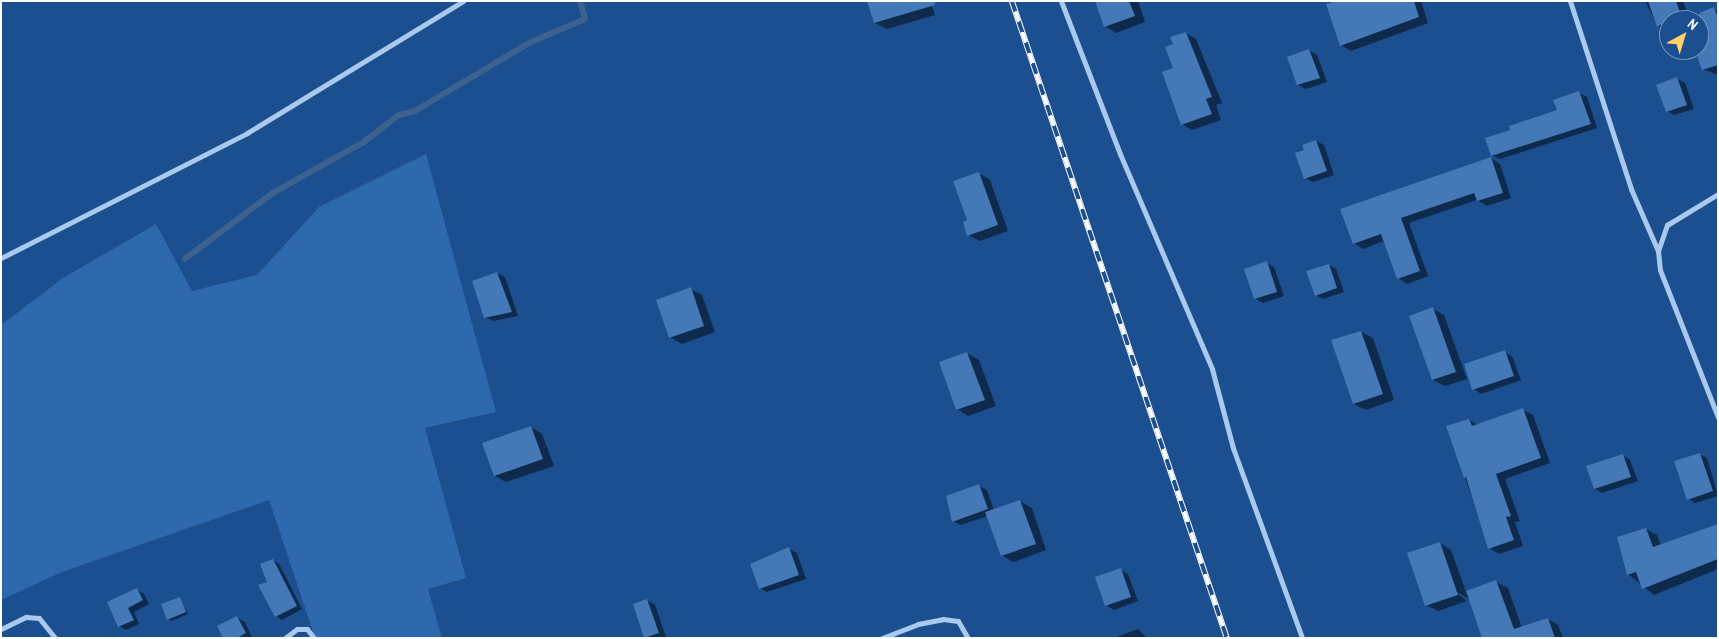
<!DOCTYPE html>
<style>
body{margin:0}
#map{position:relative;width:1719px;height:639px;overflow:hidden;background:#1b4f8f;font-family:"Archivo Narrow",sans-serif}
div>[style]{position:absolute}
.green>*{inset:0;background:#2e69ad}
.shadow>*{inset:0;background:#0007}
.stream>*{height:5.5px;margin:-2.75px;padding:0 2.75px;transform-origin:2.75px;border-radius:2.75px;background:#3c6290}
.building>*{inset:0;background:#4478b7}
.street>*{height:5px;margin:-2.5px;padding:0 2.5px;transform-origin:2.5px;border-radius:2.5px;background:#a9c9ee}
.rail>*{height:5.5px;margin-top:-2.75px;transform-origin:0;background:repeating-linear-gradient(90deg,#1b4f8f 0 11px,#fff 0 22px);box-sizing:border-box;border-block:1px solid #fff}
span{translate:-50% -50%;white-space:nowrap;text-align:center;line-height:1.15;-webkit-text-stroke:4px #1b4f8f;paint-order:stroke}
.frame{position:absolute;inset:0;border:2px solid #fff;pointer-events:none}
.north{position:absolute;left:1659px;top:10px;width:50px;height:50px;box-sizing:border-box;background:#1b4f8f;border:1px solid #7695bc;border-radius:50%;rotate:39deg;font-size:14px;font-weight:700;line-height:20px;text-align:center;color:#fff}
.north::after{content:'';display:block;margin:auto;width:18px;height:22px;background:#ffd166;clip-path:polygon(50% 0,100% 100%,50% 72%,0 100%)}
</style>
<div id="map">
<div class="green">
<i style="clip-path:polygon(426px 154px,496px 412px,425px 428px,466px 578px,428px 589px,442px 638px,315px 638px,269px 500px,62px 572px,1px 600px,1px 325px,63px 278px,156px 224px,192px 291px,257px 275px,319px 207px)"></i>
</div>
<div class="shadow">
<i style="clip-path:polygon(930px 1px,935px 15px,887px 29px,875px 23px)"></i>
<i style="clip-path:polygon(1096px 1px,1138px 1px,1145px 22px,1116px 33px,1105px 26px)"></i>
<i style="clip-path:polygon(1328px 1px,1421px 1px,1428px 23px,1351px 51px,1341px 45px)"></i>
<i style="clip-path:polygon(1645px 1px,1683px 1px,1689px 17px,1714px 9px,1718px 11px,1718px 75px,1703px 69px,1697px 50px,1699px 20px,1669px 20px,1667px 32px,1658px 26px)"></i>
<i style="clip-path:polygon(1186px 33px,1196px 39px,1222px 103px,1216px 105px,1221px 120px,1192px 130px,1182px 124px,1174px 69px,1174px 45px)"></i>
<i style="clip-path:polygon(1309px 50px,1317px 55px,1327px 82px,1306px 89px,1298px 85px)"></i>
<i style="clip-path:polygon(1677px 79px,1685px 83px,1694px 109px,1674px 115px,1667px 111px)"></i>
<i style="clip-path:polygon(1579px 93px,1587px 97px,1597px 128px,1500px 159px,1492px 155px,1512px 131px,1558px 111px)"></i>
<i style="clip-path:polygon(1316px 141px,1324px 145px,1334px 175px,1313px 182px,1305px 178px)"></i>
<i style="clip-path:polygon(1491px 158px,1500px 164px,1511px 198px,1487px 206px,1477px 200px,1409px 223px,1428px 276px,1407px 284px,1398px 278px,1384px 241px,1363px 249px,1354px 243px)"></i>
<i style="clip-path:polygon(979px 173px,990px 180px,1008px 231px,980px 241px,968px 235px,968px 221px)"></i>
<i style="clip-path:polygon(1267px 263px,1274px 267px,1284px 296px,1263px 303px,1255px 298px)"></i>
<i style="clip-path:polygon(1329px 265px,1336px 269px,1344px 292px,1323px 299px,1316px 295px)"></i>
<i style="clip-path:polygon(497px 273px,505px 277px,518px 316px,493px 321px,485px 317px)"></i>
<i style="clip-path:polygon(690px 289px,702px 295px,715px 332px,682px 344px,670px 337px)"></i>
<i style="clip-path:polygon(1433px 309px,1444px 315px,1467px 379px,1445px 386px,1433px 380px)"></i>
<i style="clip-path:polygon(1361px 332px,1373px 338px,1394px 400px,1366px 410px,1354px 404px)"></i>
<i style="clip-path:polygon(1504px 352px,1512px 356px,1521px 380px,1481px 394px,1474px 389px)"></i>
<i style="clip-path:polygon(967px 353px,979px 360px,996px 406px,968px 416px,957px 409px)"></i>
<i style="clip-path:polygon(1523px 410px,1533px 415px,1550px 463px,1505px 479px,1520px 521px,1515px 522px,1523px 546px,1499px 554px,1489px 548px,1465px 477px,1469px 420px,1478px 425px)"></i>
<i style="clip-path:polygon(531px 427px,542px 434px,554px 466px,506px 482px,495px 476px)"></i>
<i style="clip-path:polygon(1699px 454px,1707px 458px,1718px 496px,1695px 503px,1688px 499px)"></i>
<i style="clip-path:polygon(1623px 455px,1630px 460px,1638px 481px,1602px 493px,1595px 489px)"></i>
<i style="clip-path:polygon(979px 486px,987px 490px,994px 510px,1020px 501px,1032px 508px,1046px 550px,1013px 562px,1002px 555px,988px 516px,960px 525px,953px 521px)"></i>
<i style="clip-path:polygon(1718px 525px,1718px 569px,1654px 595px,1628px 574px,1646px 529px,1657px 535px,1661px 546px)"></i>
<i style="clip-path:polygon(1440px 543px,1451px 550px,1466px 592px,1496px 582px,1508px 588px,1522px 628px,1548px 619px,1558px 625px,1563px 638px,1484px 638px,1471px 600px,1453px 590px,1467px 601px,1438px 611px,1426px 605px)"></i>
<i style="clip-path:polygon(789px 549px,797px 553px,806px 579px,767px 592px,760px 588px)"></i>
<i style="clip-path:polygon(273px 560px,279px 564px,302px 609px,282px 620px,276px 616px,268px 582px)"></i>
<i style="clip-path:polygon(1121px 570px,1128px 574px,1138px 601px,1114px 610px,1106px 605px)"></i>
<i style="clip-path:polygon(137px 590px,144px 594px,149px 604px,134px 612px,139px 624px,126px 630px,119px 626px,109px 603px)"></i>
<i style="clip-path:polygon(180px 599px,188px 614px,171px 621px,168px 619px)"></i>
<i style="clip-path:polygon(647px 600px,655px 605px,666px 637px,645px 637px)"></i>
<i style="clip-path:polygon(237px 618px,245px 622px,252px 638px,224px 638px)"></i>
<i style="clip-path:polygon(1138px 629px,1147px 638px,1114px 638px)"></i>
</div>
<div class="stream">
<i style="left:185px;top:259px;width:110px;rotate:-36.9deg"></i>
<i style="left:273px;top:193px;width:104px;rotate:-29.3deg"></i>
<i style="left:364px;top:142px;width:44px;rotate:-37.6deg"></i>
<i style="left:399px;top:115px;width:16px;rotate:-14deg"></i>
<i style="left:415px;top:111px;width:133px;rotate:-30.8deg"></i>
<i style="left:529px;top:43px;width:61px;rotate:-23.2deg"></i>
<i style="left:585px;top:19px;width:19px;rotate:-106deg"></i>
</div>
<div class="building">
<i style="clip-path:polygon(867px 1px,935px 1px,935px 5px,874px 23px)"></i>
<i style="clip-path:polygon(1095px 1px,1129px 1px,1135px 16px,1104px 27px)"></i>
<i style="clip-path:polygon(1335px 1px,1414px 1px,1419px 17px,1340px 46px,1326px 4px)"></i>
<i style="clip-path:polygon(1648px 1px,1676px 1px,1682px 18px,1669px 20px,1657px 27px)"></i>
<i style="clip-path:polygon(1714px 7px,1718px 18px,1718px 65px,1702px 70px,1695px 50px,1699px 50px,1699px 13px)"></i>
<i style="clip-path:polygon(1186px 32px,1212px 97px,1206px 99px,1212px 114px,1181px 125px,1162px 72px,1173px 68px,1165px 47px,1173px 44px,1170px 37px)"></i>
<i style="clip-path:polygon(1309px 49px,1320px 78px,1297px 85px,1287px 57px)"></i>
<i style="clip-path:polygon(1677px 77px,1687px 105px,1666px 112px,1656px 85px)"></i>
<i style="clip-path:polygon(1579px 91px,1591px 124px,1491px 156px,1485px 138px,1510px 130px,1509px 126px,1557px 110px,1553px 100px)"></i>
<i style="clip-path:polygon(1316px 140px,1327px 171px,1304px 179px,1295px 153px,1304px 150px,1302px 145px)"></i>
<i style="clip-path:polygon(1491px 157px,1503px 193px,1477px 201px,1474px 193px,1401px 218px,1420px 271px,1397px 279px,1381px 234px,1353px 244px,1340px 209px)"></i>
<i style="clip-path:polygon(979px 172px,998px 225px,967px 236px,963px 222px,967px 220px,953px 181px)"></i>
<i style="clip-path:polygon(1267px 261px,1277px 292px,1254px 299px,1244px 269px)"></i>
<i style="clip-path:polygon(1329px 264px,1337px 288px,1315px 296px,1306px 271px)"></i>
<i style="clip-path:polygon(497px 272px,512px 312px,484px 318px,472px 281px)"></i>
<i style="clip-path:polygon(691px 287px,704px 326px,669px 338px,656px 300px)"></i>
<i style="clip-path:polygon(1433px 307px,1456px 372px,1432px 380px,1409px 316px)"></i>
<i style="clip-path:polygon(1361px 331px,1383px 394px,1353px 404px,1331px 340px)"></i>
<i style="clip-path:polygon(1505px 350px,1514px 376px,1472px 390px,1464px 364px)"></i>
<i style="clip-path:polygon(967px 352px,985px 400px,956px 410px,939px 362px)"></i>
<i style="clip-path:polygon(1523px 408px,1541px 458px,1496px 474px,1511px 516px,1506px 517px,1514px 540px,1488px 549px,1466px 477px,1464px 478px,1446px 426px,1469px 419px,1472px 426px)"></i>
<i style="clip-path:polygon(531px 426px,543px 459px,494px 476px,482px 443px)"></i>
<i style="clip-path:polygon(1700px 453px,1713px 491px,1687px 500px,1674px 461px)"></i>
<i style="clip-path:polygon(1623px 454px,1631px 477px,1594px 489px,1586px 466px)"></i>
<i style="clip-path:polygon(979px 484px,988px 509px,952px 522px,946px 496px)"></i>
<i style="clip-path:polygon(1020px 500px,1036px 544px,1001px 556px,985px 512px)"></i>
<i style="clip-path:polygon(1718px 524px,1718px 559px,1642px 589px,1636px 572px,1627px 575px,1617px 537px,1646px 528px,1653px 547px)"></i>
<i style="clip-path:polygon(1440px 542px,1458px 595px,1425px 606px,1407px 553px)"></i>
<i style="clip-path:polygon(789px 547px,799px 575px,759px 589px,750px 564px)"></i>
<i style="clip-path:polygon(273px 559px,297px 606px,275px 617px,258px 585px,267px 582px,260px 564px)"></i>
<i style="clip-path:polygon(1121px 568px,1131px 597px,1105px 606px,1095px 577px)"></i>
<i style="clip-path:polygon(1496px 580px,1514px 629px,1548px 618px,1555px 638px,1482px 638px,1466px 591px)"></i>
<i style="clip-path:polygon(137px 588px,143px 600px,128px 608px,134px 620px,118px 627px,107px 602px)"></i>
<i style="clip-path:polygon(180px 597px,186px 612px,167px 620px,161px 604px)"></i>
<i style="clip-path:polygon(647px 599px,659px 633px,644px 638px,633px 604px)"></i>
<i style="clip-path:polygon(237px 616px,246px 633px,237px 638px,223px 638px,217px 626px)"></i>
</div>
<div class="street">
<i style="left:1061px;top:1px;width:164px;rotate:68.9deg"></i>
<i style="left:1120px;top:154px;width:234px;rotate:66.8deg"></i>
<i style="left:1212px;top:369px;width:82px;rotate:75.1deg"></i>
<i style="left:1233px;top:448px;width:202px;rotate:70deg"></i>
<i style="left:1570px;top:1px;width:198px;rotate:72deg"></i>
<i style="left:1631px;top:189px;width:68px;rotate:66.5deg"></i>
<i style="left:1658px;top:251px;width:19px;rotate:84deg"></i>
<i style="left:1660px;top:270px;width:158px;rotate:68.5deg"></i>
<i style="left:1658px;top:251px;width:28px;rotate:-71deg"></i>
<i style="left:1667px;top:225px;width:60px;rotate:-31.3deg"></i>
<i style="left:1px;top:258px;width:276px;rotate:-26.9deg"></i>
<i style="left:247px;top:133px;width:253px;rotate:-31.4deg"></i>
<i style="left:1px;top:629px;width:28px;rotate:-26deg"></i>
<i style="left:26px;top:617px;width:13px;rotate:4deg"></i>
<i style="left:39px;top:618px;width:26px;rotate:51deg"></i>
<i style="left:285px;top:638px;width:15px;rotate:-37deg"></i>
<i style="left:297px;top:629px;width:10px"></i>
<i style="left:307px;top:629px;width:11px;rotate:52deg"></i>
<i style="left:882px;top:638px;width:39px;rotate:-21deg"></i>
<i style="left:918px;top:624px;width:25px;rotate:-11deg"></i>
<i style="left:943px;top:619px;width:15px;rotate:8deg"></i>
<i style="left:958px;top:621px;width:20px;rotate:60deg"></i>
</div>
<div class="rail">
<i style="left:1012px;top:1px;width:672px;rotate:71.35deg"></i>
</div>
<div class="frame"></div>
<div class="north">N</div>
</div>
